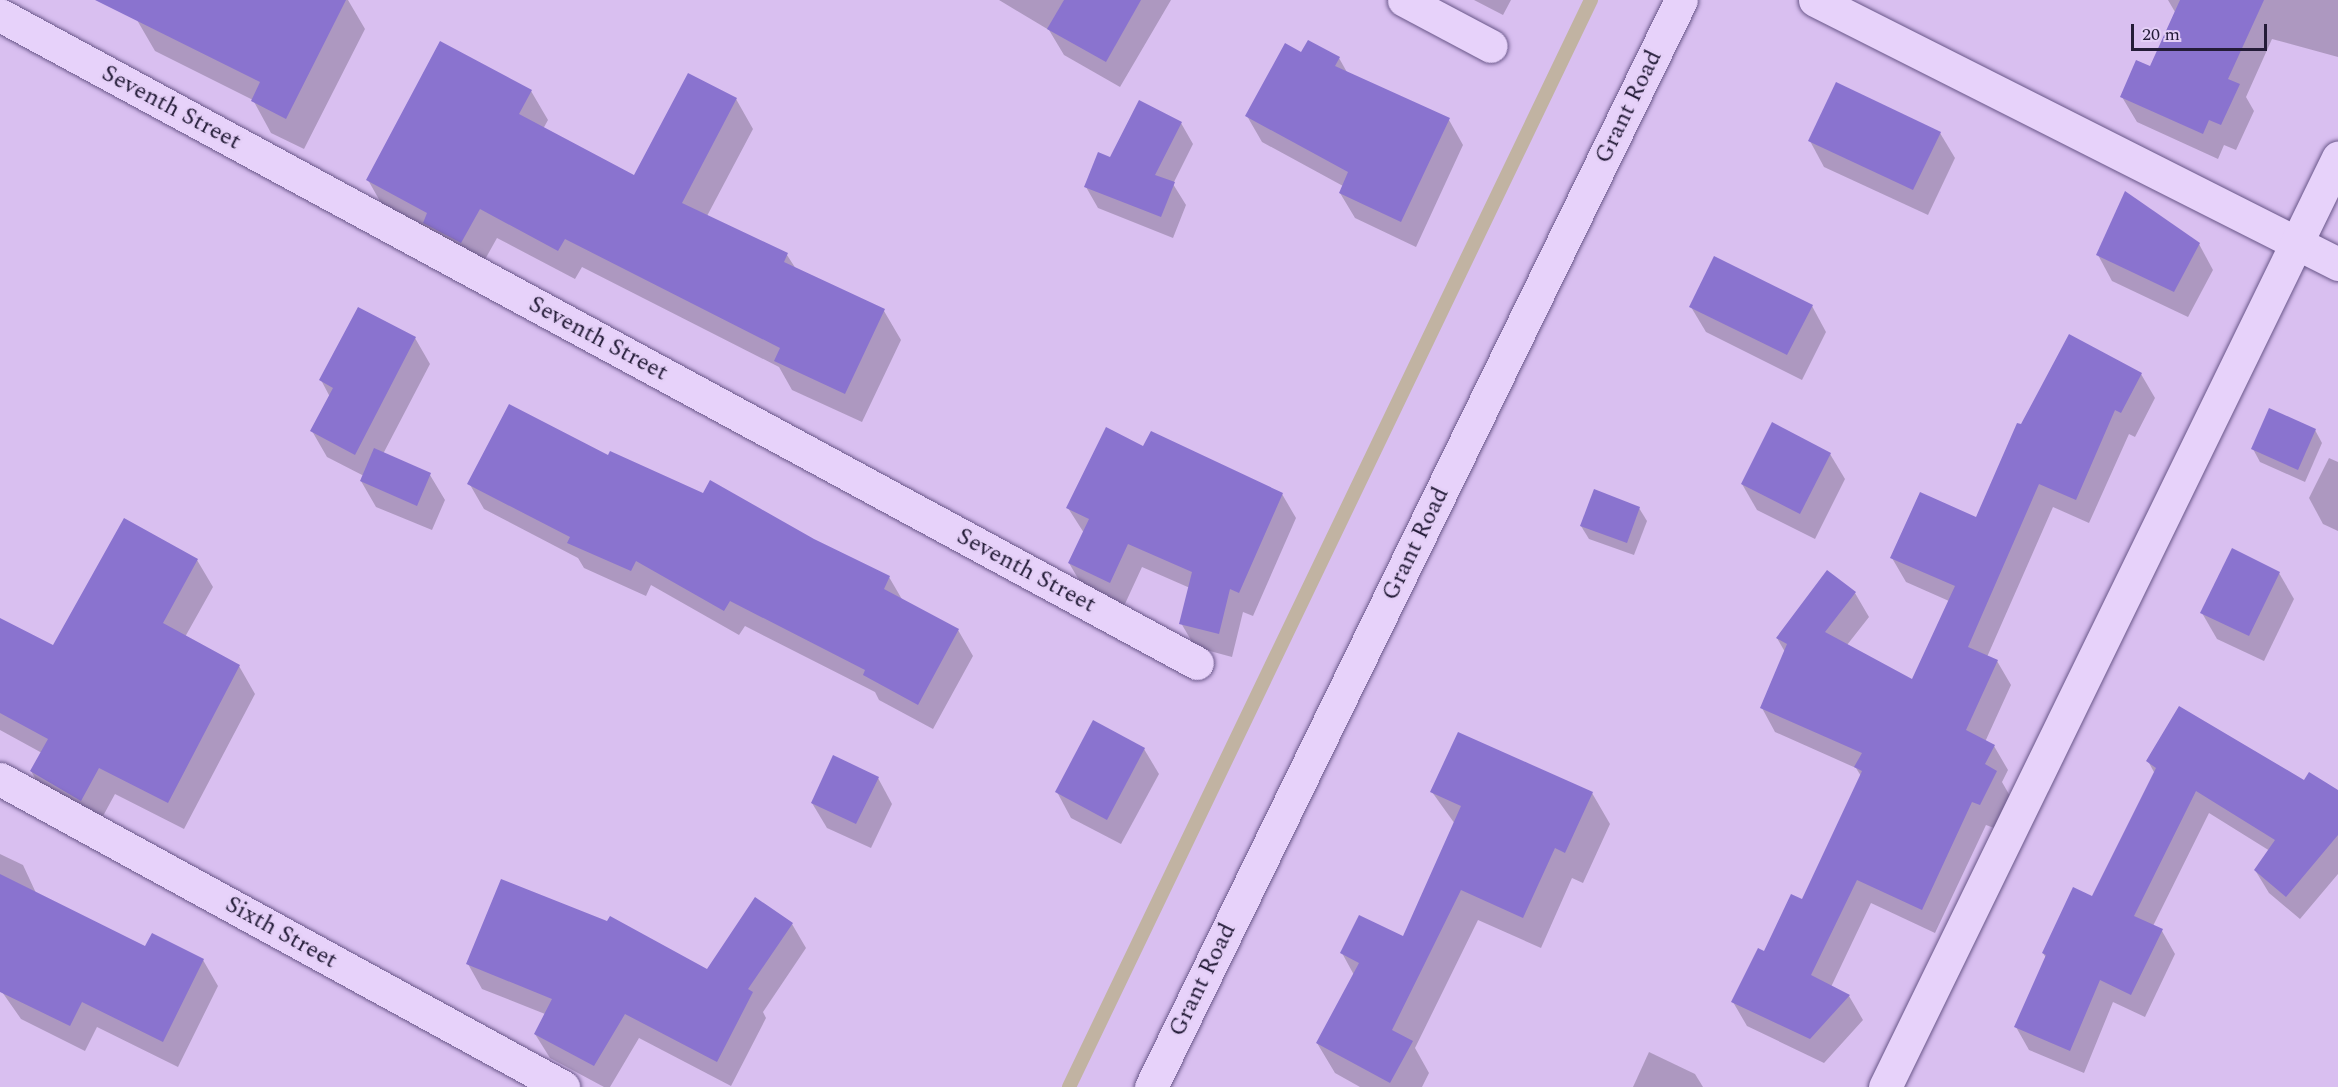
<!DOCTYPE html>
<style>
body{margin:0}
#map{position:relative;width:2338px;height:1087px;overflow:hidden;background:#d9bff0;font-family:Spectral,serif}
div>[style]{position:absolute}
.shadow>*{inset:0;background:#0003}
.stream>*{height:14px;margin:-7px;padding:0 7px;transform-origin:7px;border-radius:7px;background:#c1b3a2}
.building>*{inset:0;background:#8a73cf}
.roads{filter:drop-shadow(0 0 2px #695789) drop-shadow(0 0 2px #695789)}
.street>*{height:33px;margin:-16.5px;padding:0 16.5px;transform-origin:16.5px;border-radius:16.5px;background:#e7d2fa}
span{translate:-50% -50%;white-space:nowrap;text-align:center;line-height:1.15;-webkit-text-stroke:5px #e4cff7;paint-order:stroke}
.street-label{font-size:24px;color:#241c38}
.scale{position:absolute;left:2131px;top:24px;width:136px;height:27px;box-sizing:border-box;border:3px solid #241c38;border-top:0;padding-left:8px;font-size:18px;line-height:21px;white-space:nowrap;color:#241c38;-webkit-text-stroke:4px #e4cff7;paint-order:stroke}
</style>
<div id="map">
<div class="shadow">
<i style="clip-path:polygon(147px 0,348px 0,365px 29px,304px 149px,271px 133px,253px 100px,155px 51px,137px 20px)"></i>
<i style="clip-path:polygon(999px 0,1171px 0,1120px 87px,1064px 55px,1049px 30px)"></i>
<i style="clip-path:polygon(1474px 0,1511px 0,1503px 15px)"></i>
<i style="clip-path:polygon(2168px 0,2338px 0,2338px 57px,2272px 39px,2246px 97px,2254px 111px,2236px 150px,2224px 145px,2218px 159px,2137px 122px,2122px 97px,2151px 68px,2175px 12px)"></i>
<i style="clip-path:polygon(1302px 55px,1339px 58px,1348px 74px,1449px 120px,1463px 145px,1416px 247px,1355px 218px,1340px 193px,1343px 186px,1262px 142px,1247px 116px)"></i>
<i style="clip-path:polygon(531px 91px,548px 120px,543px 129px,635px 178px,736px 99px,753px 129px,707px 216px,787px 255px,796px 269px,884px 311px,901px 340px,862px 422px,792px 390px,779px 367px,582px 267px,575px 279px,497px 238px,478px 272px,385px 210px,368px 180px)"></i>
<i style="clip-path:polygon(1181px 123px,1193px 144px,1173px 184px,1186px 205px,1173px 238px,1098px 208px,1086px 187px,1111px 159px)"></i>
<i style="clip-path:polygon(1940px 133px,1955px 158px,1928px 215px,1824px 167px,1810px 141px)"></i>
<i style="clip-path:polygon(2199px 244px,2213px 270px,2188px 317px,2112px 281px,2098px 255px)"></i>
<i style="clip-path:polygon(1812px 306px,1826px 332px,1802px 380px,1706px 332px,1691px 307px)"></i>
<i style="clip-path:polygon(415px 338px,430px 364px,383px 454px,430px 475px,445px 500px,432px 530px,376px 507px,361px 481px,364px 476px,327px 457px,312px 431px,330px 397px,321px 380px)"></i>
<i style="clip-path:polygon(2141px 374px,2155px 398px,2135px 437px,2129px 434px,2089px 523px,2053px 507px,1987px 657px,1997px 661px,2011px 685px,1985px 742px,1994px 746px,2008px 770px,2002px 782px,2010px 796px,1994px 828px,1986px 825px,1935px 933px,1871px 903px,1831px 987px,1849px 996px,1863px 1020px,1824px 1063px,1747px 1026px,1733px 1002px,1802px 901px,1861px 776px,1856px 768px,1775px 732px,1762px 708px,1785px 652px,1777px 638px,1855px 593px,1869px 617px,1847px 645px,1913px 681px,1949px 601px,1906px 582px,1892px 558px,1977px 519px,2021px 426px)"></i>
<i style="clip-path:polygon(2315px 430px,2322px 443px,2305px 482px,2260px 462px,2253px 449px)"></i>
<i style="clip-path:polygon(1143px 448px,1282px 494px,1296px 518px,1253px 616px,1243px 612px,1232px 657px,1195px 647px,1181px 623px,1190px 588px,1142px 567px,1124px 606px,1083px 587px,1069px 563px,1084px 533px,1068px 508px)"></i>
<i style="clip-path:polygon(1830px 454px,1845px 479px,1815px 539px,1757px 510px,1742px 484px)"></i>
<i style="clip-path:polygon(608px 457px,813px 540px,889px 577px,903px 601px,958px 630px,973px 656px,933px 729px,879px 700px,875px 692px,745px 626px,739px 635px,651px 585px,646px 596px,584px 568px,578px 558px,484px 509px,469px 483px)"></i>
<i style="clip-path:polygon(2329px 458px,2338px 462px,2338px 531px,2323px 524px,2309px 498px)"></i>
<i style="clip-path:polygon(1639px 508px,1647px 521px,1634px 555px,1589px 539px,1581px 526px)"></i>
<i style="clip-path:polygon(197px 560px,213px 587px,185px 637px,239px 666px,255px 694px,184px 829px,115px 794px,97px 827px,47px 799px,31px 771px,42px 753px,0 730px,0 620px,53px 647px)"></i>
<i style="clip-path:polygon(2279px 573px,2294px 599px,2264px 661px,2217px 639px,2202px 613px)"></i>
<i style="clip-path:polygon(1144px 749px,1159px 774px,1121px 844px,1071px 818px,1057px 792px)"></i>
<i style="clip-path:polygon(2148px 761px,2305px 782px,2338px 791px,2338px 874px,2300px 919px,2269px 893px,2255px 870px,2270px 851px,2209px 813px,2153px 926px,2162px 931px,2175px 954px,2145px 1017px,2113px 1002px,2084px 1073px,2029px 1050px,2016px 1027px,2046px 958px,2043px 953px,2093px 898px,2155px 774px)"></i>
<i style="clip-path:polygon(878px 778px,892px 804px,871px 848px,827px 828px,812px 803px)"></i>
<i style="clip-path:polygon(1432px 792px,1592px 793px,1610px 824px,1583px 883px,1572px 878px,1541px 948px,1478px 920px,1415px 1048px,1429px 1073px,1422px 1087px,1360px 1087px,1335px 1073px,1317px 1043px,1354px 975px,1342px 953px,1404px 938px,1455px 824px)"></i>
<i style="clip-path:polygon(0 854px,23px 865px,36px 893px,146px 948px,203px 960px,218px 986px,178px 1067px,97px 1027px,85px 1051px,21px 1019px,0 989px)"></i>
<i style="clip-path:polygon(792px 924px,806px 948px,763px 1012px,766px 1018px,731px 1086px,639px 1038px,610px 1087px,604px 1087px,550px 1058px,535px 1034px,545px 1014px,482px 989px,468px 964px,707px 971px)"></i>
<i style="clip-path:polygon(1649px 1052px,1695px 1074px,1703px 1087px,1633px 1087px)"></i>
</div>
<div class="stream">
<i style="left:1069px;top:1087px;width:1206px;rotate:-64.35deg"></i>
</div>
<div class="building">
<i style="clip-path:polygon(95px 0,346px 0,286px 119px,251px 101px,260px 82px)"></i>
<i style="clip-path:polygon(1064px 0,1141px 0,1106px 62px,1047px 29px)"></i>
<i style="clip-path:polygon(2180px 0,2264px 0,2228px 79px,2240px 84px,2221px 125px,2209px 120px,2203px 134px,2120px 97px,2136px 60px,2150px 66px)"></i>
<i style="clip-path:polygon(1308px 40px,1340px 57px,1335px 66px,1450px 118px,1401px 222px,1339px 193px,1348px 172px,1245px 116px,1285px 43px,1301px 52px)"></i>
<i style="clip-path:polygon(440px 41px,532px 90px,519px 114px,634px 175px,688px 73px,737px 98px,682px 203px,788px 253px,784px 262px,885px 309px,845px 394px,774px 361px,780px 348px,565px 239px,558px 251px,480px 209px,461px 243px,423px 223px,427px 213px,366px 180px)"></i>
<i style="clip-path:polygon(1836px 82px,1941px 132px,1913px 190px,1808px 141px)"></i>
<i style="clip-path:polygon(1139px 100px,1182px 122px,1155px 175px,1175px 182px,1161px 217px,1084px 187px,1098px 152px,1110px 157px)"></i>
<i style="clip-path:polygon(2125px 191px,2200px 243px,2174px 292px,2096px 255px)"></i>
<i style="clip-path:polygon(1714px 256px,1813px 305px,1787px 355px,1689px 307px)"></i>
<i style="clip-path:polygon(358px 307px,416px 337px,355px 455px,310px 431px,333px 388px,319px 380px)"></i>
<i style="clip-path:polygon(2069px 334px,2142px 373px,2121px 413px,2115px 410px,2076px 500px,2039px 484px,1968px 647px,1998px 660px,1966px 730px,1995px 745px,1985px 764px,1997px 771px,1980px 805px,1972px 802px,1922px 910px,1857px 880px,1811px 975px,1850px 995px,1810px 1039px,1731px 1002px,1758px 948px,1764px 951px,1791px 894px,1802px 899px,1862px 771px,1854px 767px,1862px 753px,1760px 708px,1787px 644px,1776px 638px,1827px 570px,1856px 592px,1825px 632px,1912px 679px,1955px 586px,1890px 558px,1920px 492px,1976px 517px,2017px 423px,2021px 424px)"></i>
<i style="clip-path:polygon(509px 404px,608px 455px,610px 451px,703px 493px,710px 480px,814px 539px,890px 576px,884px 589px,959px 629px,918px 705px,863px 675px,865px 670px,730px 601px,724px 611px,636px 561px,631px 571px,567px 543px,570px 537px,467px 484px)"></i>
<i style="clip-path:polygon(2269px 408px,2316px 429px,2298px 470px,2251px 449px)"></i>
<i style="clip-path:polygon(1772px 422px,1831px 453px,1800px 514px,1741px 484px)"></i>
<i style="clip-path:polygon(1106px 427px,1143px 446px,1151px 431px,1283px 493px,1239px 593px,1230px 589px,1219px 634px,1179px 624px,1192px 572px,1128px 544px,1110px 583px,1068px 563px,1089px 519px,1066px 508px)"></i>
<i style="clip-path:polygon(374px 448px,431px 473px,417px 506px,360px 481px)"></i>
<i style="clip-path:polygon(1594px 489px,1640px 507px,1627px 543px,1580px 526px)"></i>
<i style="clip-path:polygon(124px 518px,198px 559px,163px 623px,240px 665px,168px 803px,99px 768px,81px 801px,30px 771px,48px 739px,0 713px,0 618px,53px 645px)"></i>
<i style="clip-path:polygon(2232px 548px,2280px 572px,2249px 636px,2200px 613px)"></i>
<i style="clip-path:polygon(2179px 706px,2304px 780px,2309px 772px,2338px 790px,2338px 835px,2286px 897px,2254px 870px,2275px 840px,2196px 791px,2134px 916px,2163px 929px,2131px 995px,2100px 980px,2070px 1051px,2014px 1027px,2046px 955px,2042px 953px,2073px 887px,2092px 896px,2156px 768px,2146px 761px)"></i>
<i style="clip-path:polygon(1093px 720px,1145px 748px,1107px 820px,1055px 792px)"></i>
<i style="clip-path:polygon(1458px 732px,1593px 792px,1565px 853px,1555px 848px,1523px 918px,1461px 890px,1392px 1030px,1413px 1041px,1390px 1083px,1316px 1043px,1359px 963px,1340px 953px,1359px 915px,1403px 936px,1461px 806px,1430px 792px)"></i>
<i style="clip-path:polygon(833px 755px,879px 777px,856px 824px,811px 803px)"></i>
<i style="clip-path:polygon(0 874px,145px 946px,152px 933px,204px 959px,163px 1042px,82px 1002px,70px 1026px,0 992px)"></i>
<i style="clip-path:polygon(501px 879px,607px 921px,610px 916px,707px 969px,755px 897px,793px 923px,748px 989px,753px 992px,717px 1062px,625px 1014px,594px 1066px,534px 1034px,552px 999px,466px 964px)"></i>
</div>
<div class="roads">
<div class="street">
<i style="left:1404px;top:0;width:98px;rotate:27.9deg"></i>
<i style="left:1815px;top:0;width:586px;rotate:26.78deg"></i>
<i style="left:0;top:15px;width:1361px;rotate:28.43deg"></i>
<i style="left:0;top:779px;width:642px;rotate:28.68deg"></i>
<i style="left:1151px;top:1087px;width:1209px;rotate:-64.01deg"></i>
<i style="left:1885px;top:1087px;width:1034px;rotate:-64.01deg"></i>
</div>
</div>
<div class="street-label">
<span style="left:1629px;top:107px;rotate:-64deg">Grant Road</span>
<span style="left:171px;top:108px;rotate:28deg">Seventh Street</span>
<span style="left:598px;top:339px;rotate:28deg">Seventh Street</span>
<span style="left:1416px;top:544px;rotate:-64deg">Grant Road</span>
<span style="left:1026px;top:571px;rotate:28deg">Seventh Street</span>
<span style="left:281px;top:933px;rotate:29deg">Sixth Street</span>
<span style="left:1203px;top:980px;rotate:-64deg">Grant Road</span>
</div>
<div class="scale">20 m</div>
</div>
